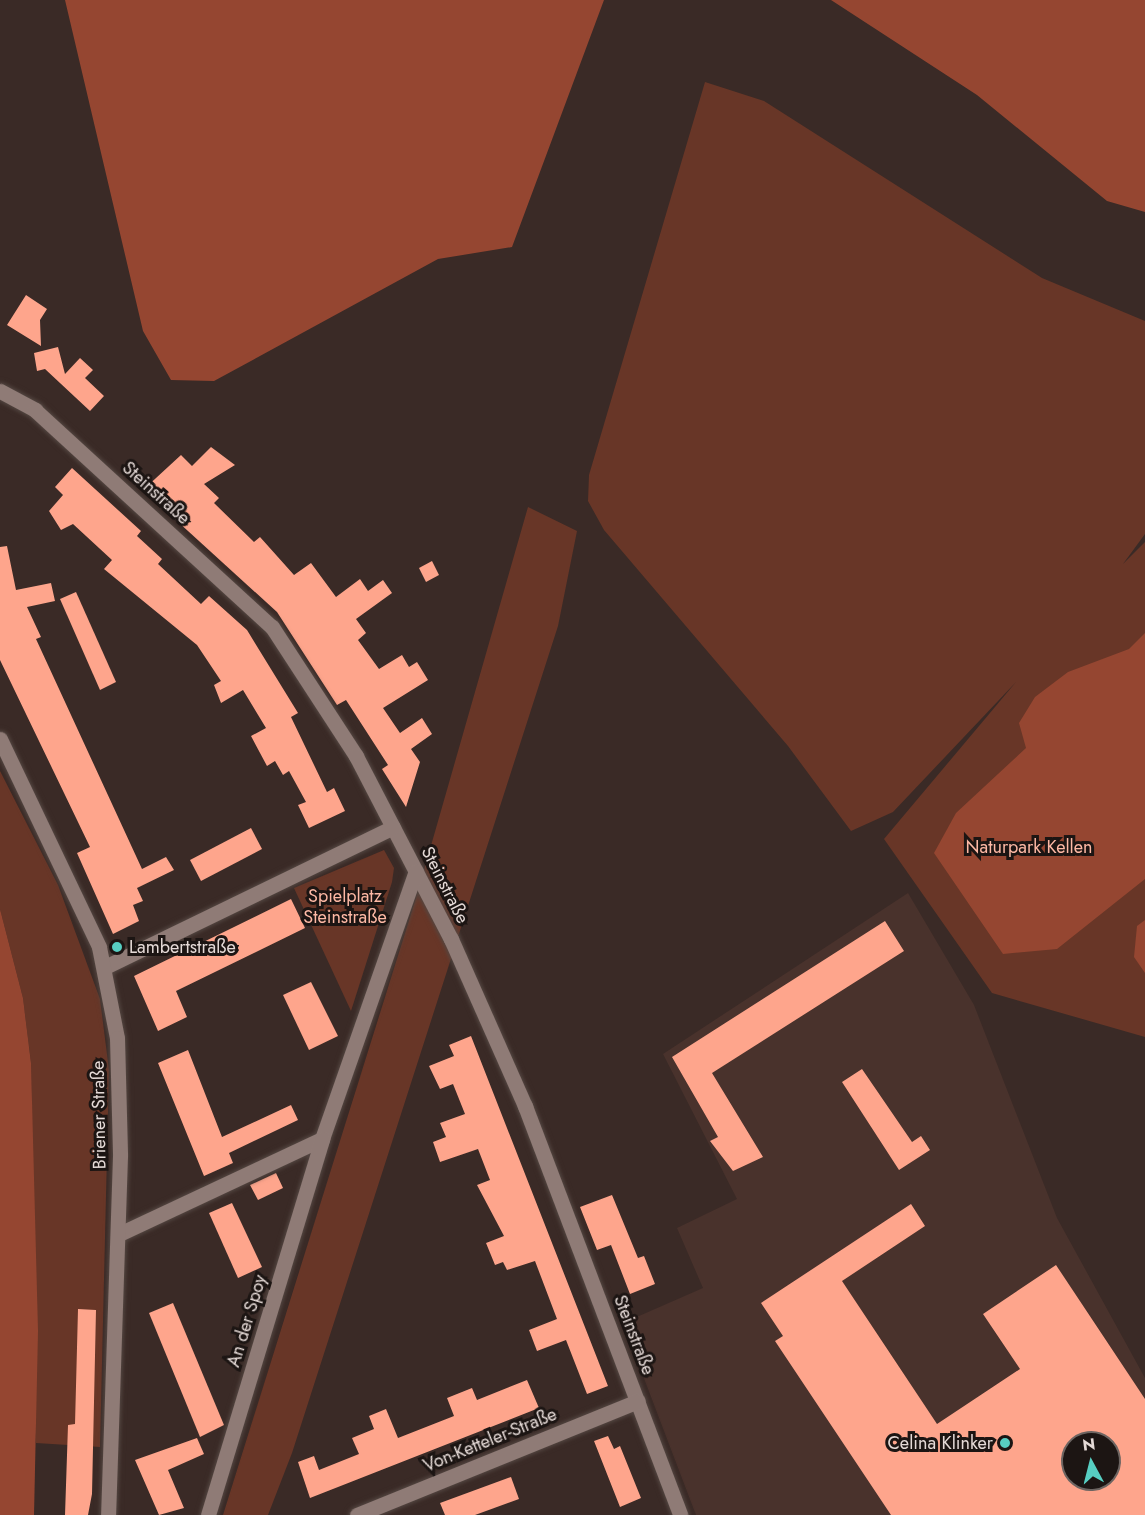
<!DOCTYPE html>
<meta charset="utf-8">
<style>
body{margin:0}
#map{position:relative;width:1145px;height:1515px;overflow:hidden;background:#3a2a26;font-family:Jost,sans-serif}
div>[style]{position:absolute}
.built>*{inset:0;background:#49322c}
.green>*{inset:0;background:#683627}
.water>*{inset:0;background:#954631}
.building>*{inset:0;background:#fea58c}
.roads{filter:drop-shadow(0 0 2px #544742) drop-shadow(0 0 2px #544742)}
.minor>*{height:15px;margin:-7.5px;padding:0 7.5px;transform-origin:7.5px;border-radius:7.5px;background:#8f7b76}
.tertiary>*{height:15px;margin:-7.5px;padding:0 7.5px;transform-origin:7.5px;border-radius:7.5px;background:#8f7b76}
.dots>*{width:16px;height:16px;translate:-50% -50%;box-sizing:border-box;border:3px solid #1c1513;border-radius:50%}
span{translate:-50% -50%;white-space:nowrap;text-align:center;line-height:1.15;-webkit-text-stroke:6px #1c1513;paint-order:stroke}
.street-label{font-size:18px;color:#e5dad7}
.park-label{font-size:18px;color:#feb9a5}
.poi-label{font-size:18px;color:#e5dad7}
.left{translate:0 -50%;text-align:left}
.right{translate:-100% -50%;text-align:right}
.north{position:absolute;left:1061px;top:1431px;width:60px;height:60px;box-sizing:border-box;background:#1c1513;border:2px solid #6c6461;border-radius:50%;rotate:353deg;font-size:16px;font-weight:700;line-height:24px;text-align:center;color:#e5dad7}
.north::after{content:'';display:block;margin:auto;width:21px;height:27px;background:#57cec2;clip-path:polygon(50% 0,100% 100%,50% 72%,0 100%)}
</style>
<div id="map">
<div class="built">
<i style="clip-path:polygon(evenodd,908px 893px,974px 1005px,1057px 1218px,1145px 1378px,1145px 1515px,696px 1515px,623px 1323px,703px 1288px,677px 1228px,737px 1199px,663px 1054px,908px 893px,1073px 1443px,1109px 1443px,1109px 1479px,1073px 1479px,1073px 1443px)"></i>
</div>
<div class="green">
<i style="clip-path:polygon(705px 82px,764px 101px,1042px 278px,1145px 321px,1145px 534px,1123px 564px,1145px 542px,1145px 1037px,992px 993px,884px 839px,1016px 682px,893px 812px,851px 831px,788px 746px,604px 530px,588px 501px,589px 475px)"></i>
<i style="clip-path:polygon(528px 507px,577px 531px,558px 626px,292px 1453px,268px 1515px,223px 1515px,416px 898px)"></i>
<i style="clip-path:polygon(0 771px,58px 885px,100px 999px,109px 1070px,100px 1447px,36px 1443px,31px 1063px,23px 998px,0 909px)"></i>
<i style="clip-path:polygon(384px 850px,394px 868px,392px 882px,351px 1011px,294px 888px)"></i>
</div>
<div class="water">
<i style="clip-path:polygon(65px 0,604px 0,512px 247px,438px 259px,214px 381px,171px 380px,143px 331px)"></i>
<i style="clip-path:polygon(831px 0,1145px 0,1145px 212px,1107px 201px,977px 95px)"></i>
<i style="clip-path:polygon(1145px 633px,1145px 879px,1057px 949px,1003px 954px,934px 853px,956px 813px,1026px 748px,1019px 723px,1035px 697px,1068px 672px,1129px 649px)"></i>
<i style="clip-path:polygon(0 909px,23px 998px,31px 1063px,38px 1331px,34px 1515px,0 1515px)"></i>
<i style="clip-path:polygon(1145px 920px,1145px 973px,1134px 957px,1137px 926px)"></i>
</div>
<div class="building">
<i style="clip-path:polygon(26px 295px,47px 309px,40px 320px,41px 346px,7px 325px)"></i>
<i style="clip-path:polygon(58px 347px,65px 374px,80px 358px,93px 370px,85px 378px,104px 396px,90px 411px,45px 369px,37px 371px,34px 353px)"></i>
<i style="clip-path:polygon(211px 447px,235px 465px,204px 484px,219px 498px,214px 503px,254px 542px,260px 537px,294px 575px,311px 563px,336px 597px,360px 579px,368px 591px,383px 580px,392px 593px,356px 619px,366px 633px,358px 640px,379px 669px,402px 655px,409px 667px,417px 662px,428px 680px,383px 708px,400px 733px,422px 718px,432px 734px,411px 749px,420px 762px,406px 807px,382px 769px,388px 765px,346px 700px,337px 705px,277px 612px,143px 490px,181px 455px,192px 466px)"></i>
<i style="clip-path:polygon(72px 468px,141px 531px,137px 536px,162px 559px,158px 564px,201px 604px,209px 596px,247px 630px,298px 713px,291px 717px,327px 792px,334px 788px,345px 811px,309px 828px,298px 805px,306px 802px,289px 771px,283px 775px,275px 761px,267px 766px,251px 736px,266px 728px,243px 690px,221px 703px,214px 685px,221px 681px,197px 645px,104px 569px,112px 560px,73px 524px,61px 530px,49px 511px,63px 495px,55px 487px)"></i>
<i style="clip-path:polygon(7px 546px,16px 590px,51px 583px,55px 601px,27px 607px,41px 637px,36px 639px,142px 869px,166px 857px,174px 870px,137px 888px,143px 901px,133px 905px,139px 921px,113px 934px,77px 853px,90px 847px,0 660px,0 547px)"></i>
<i style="clip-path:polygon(432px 561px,439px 575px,426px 582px,419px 568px)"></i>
<i style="clip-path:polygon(76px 592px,116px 682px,100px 690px,60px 599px)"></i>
<i style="clip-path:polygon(251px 828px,262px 849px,201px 881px,190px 860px)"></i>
<i style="clip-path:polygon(291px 899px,305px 928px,176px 991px,187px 1017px,158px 1031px,134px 976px)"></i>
<i style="clip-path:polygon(885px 921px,904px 951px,712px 1073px,763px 1157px,733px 1171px,710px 1141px,718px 1137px,672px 1057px)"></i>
<i style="clip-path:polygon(311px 982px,338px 1036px,309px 1050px,283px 995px)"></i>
<i style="clip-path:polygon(471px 1036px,608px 1386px,587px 1394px,566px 1340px,537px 1351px,529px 1330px,557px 1319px,535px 1261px,507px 1270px,503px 1262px,495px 1265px,486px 1243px,504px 1236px,477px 1185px,490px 1180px,478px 1149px,440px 1162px,433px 1142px,446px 1137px,440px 1123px,465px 1114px,453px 1084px,440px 1089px,429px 1066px,454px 1056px,449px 1045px)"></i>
<i style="clip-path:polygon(188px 1050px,222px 1137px,291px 1105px,298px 1120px,229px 1153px,233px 1163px,204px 1176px,158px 1063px)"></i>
<i style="clip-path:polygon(862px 1069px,912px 1142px,921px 1136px,930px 1150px,899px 1170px,842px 1082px)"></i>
<i style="clip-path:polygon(276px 1173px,283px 1188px,258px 1200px,250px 1185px)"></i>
<i style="clip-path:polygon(612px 1195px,638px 1258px,644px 1256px,655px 1284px,630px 1294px,611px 1245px,597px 1250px,580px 1207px)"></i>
<i style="clip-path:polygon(232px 1203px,262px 1267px,238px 1278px,209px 1213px)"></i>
<i style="clip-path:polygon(evenodd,911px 1204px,925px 1226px,842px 1281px,937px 1424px,1020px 1369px,983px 1314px,1056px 1265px,1145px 1399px,1145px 1515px,891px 1515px,775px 1341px,783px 1336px,761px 1303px,911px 1204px,1073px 1443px,1109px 1443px,1109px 1479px,1073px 1479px,1073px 1443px)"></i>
<i style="clip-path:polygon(173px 1303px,224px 1425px,200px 1437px,149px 1313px)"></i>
<i style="clip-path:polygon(78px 1309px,96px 1310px,92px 1494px,88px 1515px,65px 1515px,68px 1425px,75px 1424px)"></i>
<i style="clip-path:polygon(527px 1380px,539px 1408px,310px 1498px,298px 1462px,314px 1456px,319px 1470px,359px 1454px,352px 1438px,374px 1429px,369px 1416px,386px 1409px,398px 1438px,454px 1416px,447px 1398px,472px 1388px,477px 1400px)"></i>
<i style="clip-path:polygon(608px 1436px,614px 1449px,620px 1446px,641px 1498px,620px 1507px,594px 1441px)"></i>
<i style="clip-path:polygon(197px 1438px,204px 1454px,168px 1470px,184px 1508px,159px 1515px,135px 1460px)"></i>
<i style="clip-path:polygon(511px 1477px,519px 1499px,475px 1515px,445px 1515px,440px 1503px)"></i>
</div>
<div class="roads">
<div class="minor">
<i style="left:0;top:391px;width:40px;rotate:28deg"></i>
<i style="left:35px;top:410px;width:321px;rotate:42.5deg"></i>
<i style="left:272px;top:627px;width:154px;rotate:56.9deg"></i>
<i style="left:356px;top:756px;width:206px;rotate:62.6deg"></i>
<i style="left:451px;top:939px;width:183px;rotate:66.1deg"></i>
<i style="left:525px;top:1106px;width:437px;rotate:69.2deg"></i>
<i style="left:105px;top:967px;width:320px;rotate:-25.9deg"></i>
<i style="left:119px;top:1234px;width:224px;rotate:-25.1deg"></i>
<i style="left:322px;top:1139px;width:284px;rotate:-70.7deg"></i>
<i style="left:208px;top:1515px;width:393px;rotate:-73.1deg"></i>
<i style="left:357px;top:1515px;width:303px;rotate:-22.1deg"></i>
</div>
<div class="tertiary">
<i style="left:0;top:739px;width:230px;rotate:64.5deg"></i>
<i style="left:99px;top:947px;width:93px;rotate:78.8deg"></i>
<i style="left:117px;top:1038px;width:118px;rotate:88.5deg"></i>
<i style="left:120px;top:1156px;width:359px;rotate:91.9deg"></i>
</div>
</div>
<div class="dots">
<i style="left:117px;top:947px;background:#57cec2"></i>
<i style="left:1005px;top:1443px;background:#57cec2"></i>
</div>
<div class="street-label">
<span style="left:156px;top:493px;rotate:42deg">Steinstraße</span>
<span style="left:445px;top:885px;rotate:63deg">Steinstraße</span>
<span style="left:99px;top:1115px;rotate:-91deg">Briener Straße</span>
<span style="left:247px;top:1321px;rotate:-73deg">An der Spoy</span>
<span style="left:634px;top:1335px;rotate:69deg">Steinstraße</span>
<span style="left:490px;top:1440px;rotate:-22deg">Von-Ketteler-Straße</span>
</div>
<div class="park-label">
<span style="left:1029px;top:847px">Naturpark Kellen</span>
<span style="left:345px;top:907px">Spielplatz<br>Steinstraße</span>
</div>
<div class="poi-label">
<span class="left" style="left:129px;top:947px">Lambertstraße</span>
<span class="right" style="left:993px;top:1443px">Celina Klinker</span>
</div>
<div class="north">N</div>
</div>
